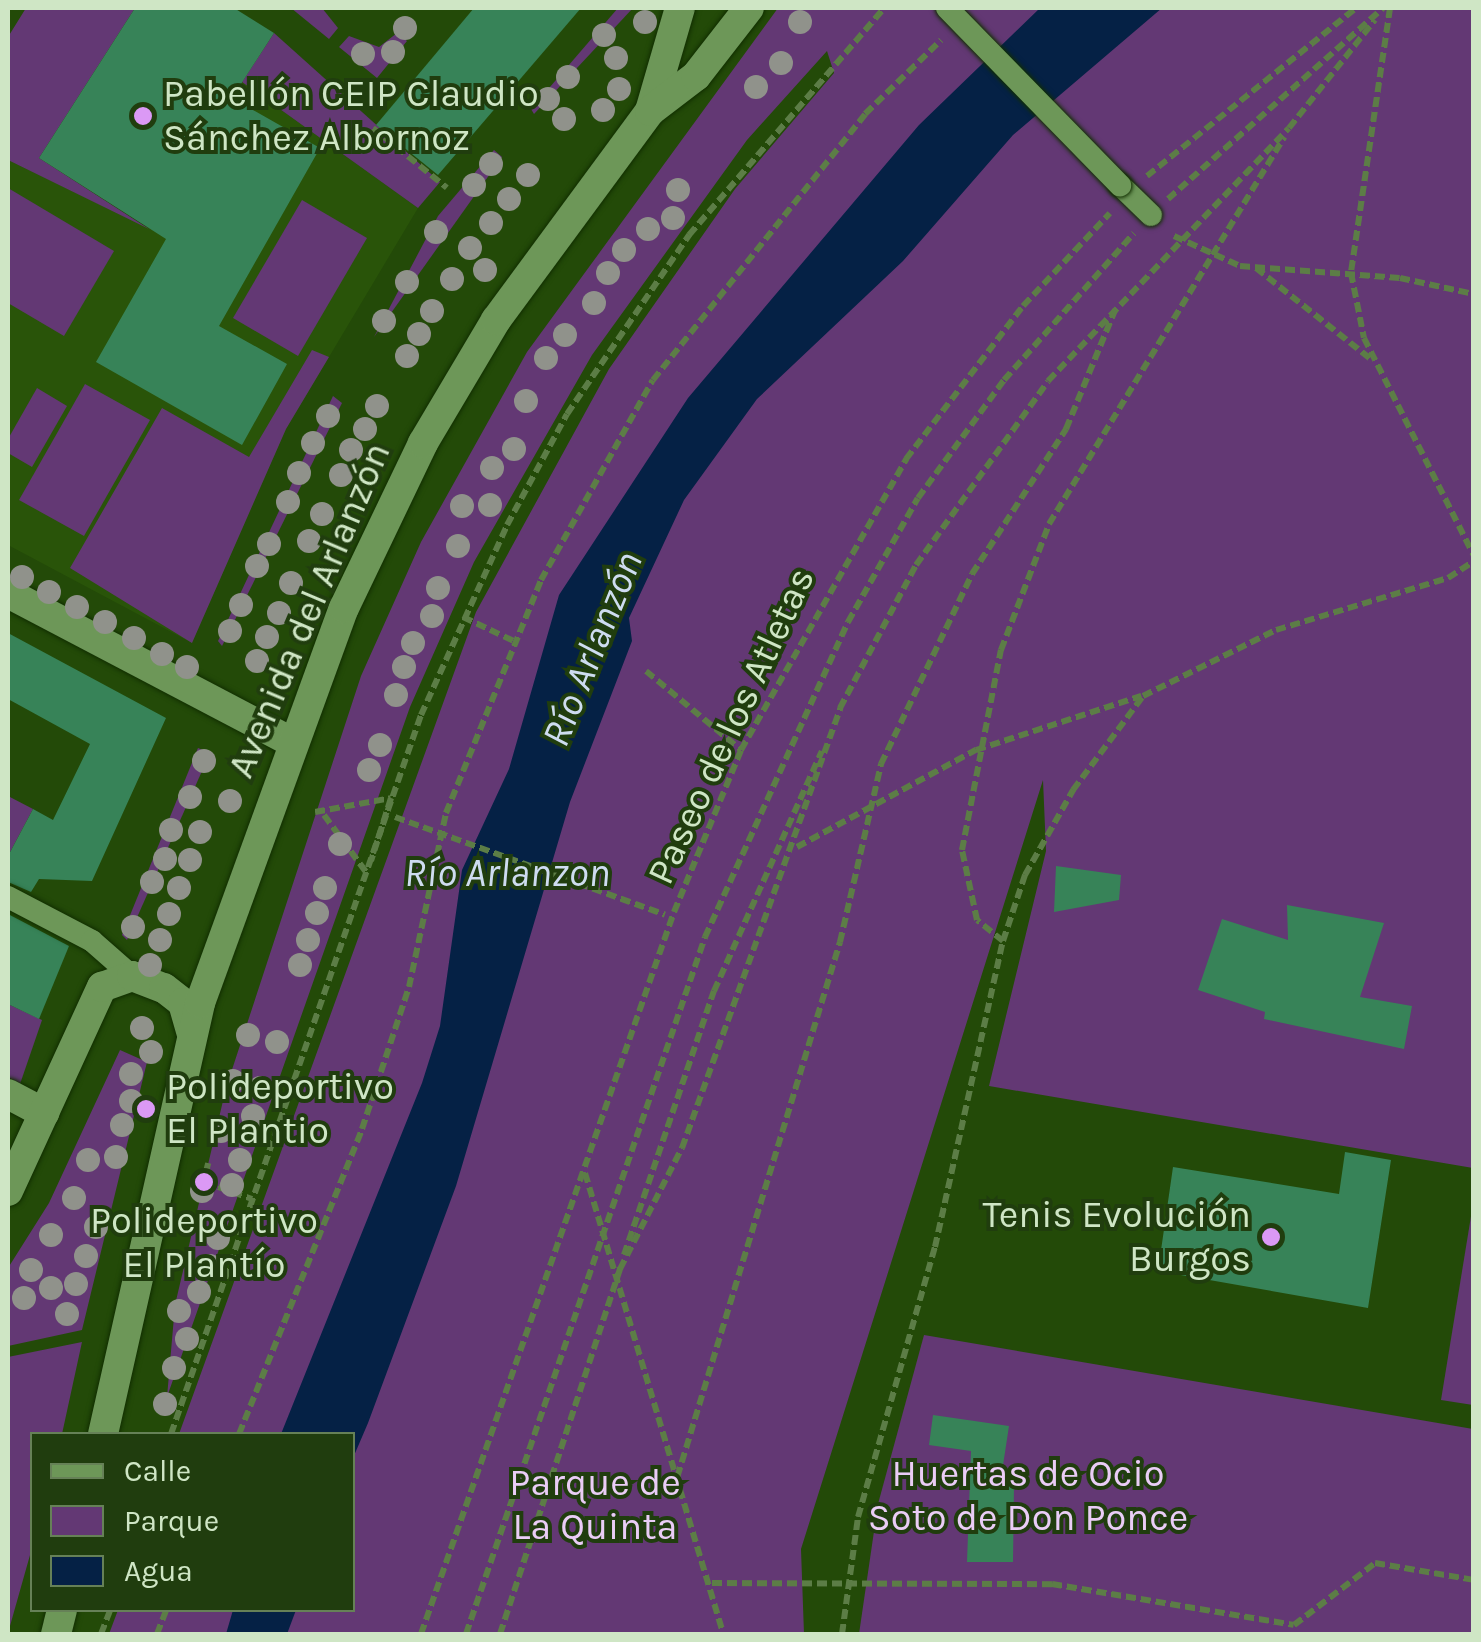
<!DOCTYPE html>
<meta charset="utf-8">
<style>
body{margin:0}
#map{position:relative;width:1481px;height:1642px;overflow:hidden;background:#234a08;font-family:Karla,sans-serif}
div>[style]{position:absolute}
.built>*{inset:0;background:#295409}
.green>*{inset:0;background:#633874}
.water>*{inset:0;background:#052145}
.building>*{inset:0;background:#378358}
.path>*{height:6px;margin-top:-3px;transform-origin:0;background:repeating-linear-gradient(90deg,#5c7d46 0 10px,transparent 0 15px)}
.roads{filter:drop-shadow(0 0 2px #112e00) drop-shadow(0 0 2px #112e00)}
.pedestrian>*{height:22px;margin:-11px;padding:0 11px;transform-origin:11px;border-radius:11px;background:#6d9758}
.minor>*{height:30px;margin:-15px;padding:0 15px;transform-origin:15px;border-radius:15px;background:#6d9758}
.path-bridge>*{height:6px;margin-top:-3px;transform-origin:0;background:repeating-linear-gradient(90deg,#5c7d46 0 10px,transparent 0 15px)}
.bridges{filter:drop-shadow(0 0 2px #112e00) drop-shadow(0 0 2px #112e00)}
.pedestrian-bridge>*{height:22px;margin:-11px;padding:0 11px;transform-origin:11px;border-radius:11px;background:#6d9758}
.trees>*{width:24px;height:24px;margin:-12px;border-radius:50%;background:#90928b}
.dots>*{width:28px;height:28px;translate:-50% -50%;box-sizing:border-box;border:5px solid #203d0e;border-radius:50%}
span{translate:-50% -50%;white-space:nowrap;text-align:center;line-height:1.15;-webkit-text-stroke:8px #203d0e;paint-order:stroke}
.poi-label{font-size:38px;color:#cfe6c5}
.left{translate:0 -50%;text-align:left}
.right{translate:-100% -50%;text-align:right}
.street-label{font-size:38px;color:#cfe6c5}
.park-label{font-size:38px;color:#eacdf6}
.water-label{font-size:40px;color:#cedcf0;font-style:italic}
.frame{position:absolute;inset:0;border:10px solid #cfe6c5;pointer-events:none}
.legend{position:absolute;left:30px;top:1432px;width:325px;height:180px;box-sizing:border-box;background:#203d0e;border:2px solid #668157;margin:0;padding:12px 18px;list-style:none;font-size:30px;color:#cfe6c5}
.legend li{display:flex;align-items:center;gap:20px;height:50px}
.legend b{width:50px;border:2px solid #668157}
</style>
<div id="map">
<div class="built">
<i style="clip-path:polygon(242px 82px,418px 208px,286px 429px,192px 643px,8px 545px,8px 160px,149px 228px)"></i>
</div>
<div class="green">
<i style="clip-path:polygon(26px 8px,135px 8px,39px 158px,149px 229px,8px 160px,8px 37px)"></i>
<i style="clip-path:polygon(291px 8px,322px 8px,338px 28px,329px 39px)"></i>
<i style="clip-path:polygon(618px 8px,633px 8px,534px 114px,531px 109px)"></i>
<i style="clip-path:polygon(778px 8px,1473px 8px,1473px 1168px,989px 1086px,1046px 851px,1043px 780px,801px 1549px,804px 1634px,109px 1634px,118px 1610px,352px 1610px,352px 1434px,179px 1434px,476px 612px,609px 369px,735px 189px,834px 73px,827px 51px,747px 140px,592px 355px,474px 562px,410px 707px,167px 1397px,175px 1305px,226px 1088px,361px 676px,421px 542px,527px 352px)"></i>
<i style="clip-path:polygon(274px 33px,440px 182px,418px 208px,242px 82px)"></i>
<i style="clip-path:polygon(397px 33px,407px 41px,377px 78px,339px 47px,349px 36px,379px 47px)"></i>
<i style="clip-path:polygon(494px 150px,502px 157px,374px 337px,438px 216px)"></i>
<i style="clip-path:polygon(8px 188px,114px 251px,64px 336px,8px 303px)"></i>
<i style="clip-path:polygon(302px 200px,367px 238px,298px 356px,233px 318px)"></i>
<i style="clip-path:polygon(312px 350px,329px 357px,286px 429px,192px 643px,70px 568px,162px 408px,249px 457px)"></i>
<i style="clip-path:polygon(85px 384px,150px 420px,84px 536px,19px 500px)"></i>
<i style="clip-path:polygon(37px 388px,67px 406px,32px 467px,8px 453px,8px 439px)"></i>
<i style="clip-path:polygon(333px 396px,342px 403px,222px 646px,218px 641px)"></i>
<i style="clip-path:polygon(198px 748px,210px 753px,127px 940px,122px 935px)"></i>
<i style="clip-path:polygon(8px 796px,33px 809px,8px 856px)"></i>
<i style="clip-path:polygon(8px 1004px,42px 1020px,20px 1084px,8px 1077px)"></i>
<i style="clip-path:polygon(120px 1050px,147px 1062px,82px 1330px,8px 1346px,8px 1268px,49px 1203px)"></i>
<i style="clip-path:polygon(1473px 1204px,1473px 1405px,1441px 1400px)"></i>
<i style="clip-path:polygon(924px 1335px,1473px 1429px,1473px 1634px,859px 1634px,878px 1504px)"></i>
<i style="clip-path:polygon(82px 1342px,62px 1434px,32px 1434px,32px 1548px,8px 1633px,8px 1357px)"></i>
</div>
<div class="water">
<i style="clip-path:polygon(1040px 8px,1162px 8px,1013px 135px,903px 261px,757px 399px,684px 500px,629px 618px,632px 641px,570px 802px,456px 1186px,368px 1423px,353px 1458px,352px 1434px,281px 1434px,422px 1083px,440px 1026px,462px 870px,509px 769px,559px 595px,688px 398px,919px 125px)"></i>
<i style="clip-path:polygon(233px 1610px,296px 1610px,287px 1634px,226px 1634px)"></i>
</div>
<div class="building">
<i style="clip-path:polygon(135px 8px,234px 8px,274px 33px,232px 98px,320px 148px,219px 326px,287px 364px,242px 445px,96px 362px,166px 239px,39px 158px)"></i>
<i style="clip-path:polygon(474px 8px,581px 8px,438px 175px,376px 125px)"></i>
<i style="clip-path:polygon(8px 633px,166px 718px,92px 881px,39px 879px,31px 892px,8px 882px,8px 856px,33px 809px,53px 820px,90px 744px,8px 699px)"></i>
<i style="clip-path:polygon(1056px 866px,1121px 875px,1119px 900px,1054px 912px)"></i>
<i style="clip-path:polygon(1287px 905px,1384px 923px,1360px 997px,1412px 1006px,1404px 1049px,1264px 1019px,1265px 1012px,1198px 990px,1222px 919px,1288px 940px)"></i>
<i style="clip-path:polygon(8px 914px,69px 946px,39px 1019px,8px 1004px)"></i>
<i style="clip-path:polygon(1345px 1152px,1391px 1160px,1368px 1308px,1158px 1271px,1173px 1167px,1339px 1194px)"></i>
<i style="clip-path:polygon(933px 1415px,1009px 1426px,1000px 1485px,1014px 1486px,1013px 1562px,967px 1562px,971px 1451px,929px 1445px)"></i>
</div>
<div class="path">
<i style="left:1390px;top:8px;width:268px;rotate:98.4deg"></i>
<i style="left:1351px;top:273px;width:66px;rotate:78.7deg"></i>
<i style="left:1364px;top:338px;width:244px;rotate:63.2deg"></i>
<i style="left:373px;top:128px;width:95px;rotate:39deg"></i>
<i style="left:1147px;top:176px;width:268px;rotate:-38.8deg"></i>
<i style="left:1168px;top:199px;width:288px;rotate:-41.6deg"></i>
<i style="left:1174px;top:236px;width:72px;rotate:24.4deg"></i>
<i style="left:1240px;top:266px;width:160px;rotate:4.3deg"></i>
<i style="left:1400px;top:278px;width:76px;rotate:12.2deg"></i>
<i style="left:1256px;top:268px;width:147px;rotate:38.4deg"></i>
<i style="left:463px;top:617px;width:59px;rotate:25.3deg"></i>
<i style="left:646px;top:671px;width:124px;rotate:39.7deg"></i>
<i style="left:315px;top:812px;width:77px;rotate:-10.4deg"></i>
<i style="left:391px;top:798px;width:66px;rotate:107.6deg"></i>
<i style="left:324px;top:815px;width:71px;rotate:53.6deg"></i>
<i style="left:797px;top:847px;width:204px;rotate:-28.5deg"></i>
<i style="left:976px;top:750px;width:174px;rotate:-18.1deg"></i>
<i style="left:1003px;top:941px;width:33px;rotate:-141deg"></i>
<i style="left:977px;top:920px;width:72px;rotate:-102.1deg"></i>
<i style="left:962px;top:850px;width:204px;rotate:-79deg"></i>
<i style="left:1001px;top:650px;width:135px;rotate:-69.1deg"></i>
<i style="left:1049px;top:524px;width:453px;rotate:-58.7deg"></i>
<i style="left:585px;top:1173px;width:481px;rotate:73.3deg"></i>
<i style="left:204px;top:1182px;width:51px;rotate:19.5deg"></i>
<i style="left:199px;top:1200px;width:38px;rotate:-76deg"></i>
<i style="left:624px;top:1255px;width:279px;rotate:-71.2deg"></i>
<i style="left:714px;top:991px;width:263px;rotate:-65.8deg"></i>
<i style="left:620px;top:1269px;width:136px;rotate:-62.9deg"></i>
<i style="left:682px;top:1148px;width:468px;rotate:-70.2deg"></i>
<i style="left:840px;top:708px;width:162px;rotate:-62deg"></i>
<i style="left:916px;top:565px;width:226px;rotate:-54.3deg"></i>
<i style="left:1048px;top:381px;width:349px;rotate:-46.4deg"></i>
<i style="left:1289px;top:128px;width:138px;rotate:-51.5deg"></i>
<i style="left:171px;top:1434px;width:761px;rotate:-70.83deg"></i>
<i style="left:421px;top:715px;width:209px;rotate:-65.6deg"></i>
<i style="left:507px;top:525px;width:126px;rotate:-61.6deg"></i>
<i style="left:567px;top:414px;width:217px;rotate:-55.7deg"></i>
<i style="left:689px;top:235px;width:299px;rotate:-49.3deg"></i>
<i style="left:239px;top:1434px;width:329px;rotate:-68deg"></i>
<i style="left:362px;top:1129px;width:150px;rotate:-71.7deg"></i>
<i style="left:409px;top:987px;width:178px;rotate:-78deg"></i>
<i style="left:446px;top:813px;width:252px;rotate:-67.8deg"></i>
<i style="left:541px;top:580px;width:229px;rotate:-60.8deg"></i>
<i style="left:653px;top:380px;width:340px;rotate:-51.4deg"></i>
<i style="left:865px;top:114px;width:106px;rotate:-44.2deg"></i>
<i style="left:673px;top:1491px;width:574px;rotate:-73.08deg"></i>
<i style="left:840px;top:942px;width:183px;rotate:-77deg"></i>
<i style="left:881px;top:764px;width:211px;rotate:-64.4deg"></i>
<i style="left:972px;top:574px;width:173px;rotate:-57deg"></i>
<i style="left:1066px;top:429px;width:129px;rotate:-67.6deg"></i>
<i style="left:712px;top:1583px;width:340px;rotate:0.2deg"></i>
<i style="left:1052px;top:1584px;width:245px;rotate:9.6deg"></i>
<i style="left:1294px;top:1625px;width:102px;rotate:-37.4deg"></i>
<i style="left:1375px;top:1563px;width:100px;rotate:9.7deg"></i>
<i style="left:101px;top:1634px;width:26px;rotate:-69deg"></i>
<i style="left:157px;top:1634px;width:26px;rotate:-69deg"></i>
<i style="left:421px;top:1634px;width:765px;rotate:-70.69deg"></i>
<i style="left:674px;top:912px;width:175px;rotate:-67.5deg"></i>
<i style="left:741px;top:750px;width:335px;rotate:-60.4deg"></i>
<i style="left:906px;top:459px;width:193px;rotate:-52.6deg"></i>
<i style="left:1023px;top:306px;width:127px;rotate:-46.9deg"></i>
<i style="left:466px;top:1634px;width:737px;rotate:-71.07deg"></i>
<i style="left:705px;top:937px;width:346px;rotate:-65.6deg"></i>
<i style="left:848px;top:622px;width:142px;rotate:-60.6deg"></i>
<i style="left:918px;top:498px;width:146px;rotate:-53.9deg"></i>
<i style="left:1004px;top:380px;width:196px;rotate:-48.5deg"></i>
<i style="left:500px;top:1634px;width:386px;rotate:-71.8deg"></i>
<i style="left:842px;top:1634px;width:118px;rotate:-82.2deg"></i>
<i style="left:858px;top:1517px;width:281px;rotate:-74.1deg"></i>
<i style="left:935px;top:1247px;width:313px;rotate:-77.5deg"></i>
<i style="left:1003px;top:941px;width:70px;rotate:-71.6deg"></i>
<i style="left:1025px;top:875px;width:98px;rotate:-60.5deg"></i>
<i style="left:1073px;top:790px;width:117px;rotate:-53.3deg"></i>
<i style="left:1143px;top:696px;width:148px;rotate:-26.4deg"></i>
<i style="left:1276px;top:630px;width:180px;rotate:-16.8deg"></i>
<i style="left:1448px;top:578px;width:31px;rotate:-33deg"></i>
</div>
<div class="roads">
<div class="pedestrian">
<i style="left:1120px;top:185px;width:43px;rotate:44.1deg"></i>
<i style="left:8px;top:897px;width:95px;rotate:27.6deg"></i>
<i style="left:92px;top:941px;width:53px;rotate:41.2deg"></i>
</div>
<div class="minor">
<i style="left:650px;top:111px;width:107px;rotate:-73.8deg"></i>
<i style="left:8px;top:593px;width:321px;rotate:27.7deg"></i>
<i style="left:8px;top:1094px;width:41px;rotate:27.8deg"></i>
<i style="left:8px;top:1191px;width:225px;rotate:-65.3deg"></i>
<i style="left:102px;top:987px;width:32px;rotate:-20deg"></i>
<i style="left:132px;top:976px;width:34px;rotate:21deg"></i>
<i style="left:164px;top:988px;width:24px;rotate:38deg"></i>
<i style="left:183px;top:1003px;width:32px;rotate:74deg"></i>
<i style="left:103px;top:1434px;width:442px;rotate:-77.3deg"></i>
<i style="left:200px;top:1003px;width:420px;rotate:-70deg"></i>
<i style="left:344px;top:608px;width:183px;rotate:-64.4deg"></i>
<i style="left:423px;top:443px;width:143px;rotate:-59.3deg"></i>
<i style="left:496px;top:320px;width:260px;rotate:-53.6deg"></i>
<i style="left:650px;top:111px;width:58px;rotate:-37.3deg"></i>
<i style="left:696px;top:76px;width:86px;rotate:-52.1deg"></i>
<i style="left:56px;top:1634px;width:25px;rotate:-76deg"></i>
</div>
</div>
<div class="path-bridge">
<i style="left:395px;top:817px;width:287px;rotate:19.9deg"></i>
</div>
<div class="bridges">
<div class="pedestrian-bridge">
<i style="left:947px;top:8px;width:248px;rotate:45.7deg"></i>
</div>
</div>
<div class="trees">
<i style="left:645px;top:22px"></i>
<i style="left:800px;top:22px"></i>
<i style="left:405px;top:28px"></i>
<i style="left:604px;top:35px"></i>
<i style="left:393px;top:52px"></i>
<i style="left:363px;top:54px"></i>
<i style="left:616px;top:58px"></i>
<i style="left:781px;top:63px"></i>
<i style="left:568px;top:77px"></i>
<i style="left:756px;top:87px"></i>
<i style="left:619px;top:89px"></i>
<i style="left:548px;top:99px"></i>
<i style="left:603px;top:110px"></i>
<i style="left:564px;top:119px"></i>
<i style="left:491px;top:164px"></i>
<i style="left:528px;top:175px"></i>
<i style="left:474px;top:185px"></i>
<i style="left:678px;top:190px"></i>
<i style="left:509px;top:199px"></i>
<i style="left:673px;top:218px"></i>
<i style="left:491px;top:223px"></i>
<i style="left:648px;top:229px"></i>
<i style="left:436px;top:232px"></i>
<i style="left:470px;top:248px"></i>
<i style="left:624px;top:250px"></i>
<i style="left:485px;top:270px"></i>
<i style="left:608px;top:273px"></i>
<i style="left:452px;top:279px"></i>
<i style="left:407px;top:282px"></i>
<i style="left:594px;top:303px"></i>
<i style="left:432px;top:311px"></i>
<i style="left:384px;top:321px"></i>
<i style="left:419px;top:334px"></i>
<i style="left:565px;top:335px"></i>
<i style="left:407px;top:356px"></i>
<i style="left:546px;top:358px"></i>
<i style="left:526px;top:401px"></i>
<i style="left:377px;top:406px"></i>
<i style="left:328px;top:416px"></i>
<i style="left:365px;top:429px"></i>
<i style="left:313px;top:443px"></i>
<i style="left:514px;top:449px"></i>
<i style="left:351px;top:450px"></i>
<i style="left:492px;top:468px"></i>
<i style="left:299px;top:473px"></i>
<i style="left:341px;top:475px"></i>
<i style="left:288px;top:502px"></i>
<i style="left:490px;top:505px"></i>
<i style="left:462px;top:506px"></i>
<i style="left:322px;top:514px"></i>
<i style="left:309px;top:541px"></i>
<i style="left:269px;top:544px"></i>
<i style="left:458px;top:546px"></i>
<i style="left:257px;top:566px"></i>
<i style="left:22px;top:577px"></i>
<i style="left:291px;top:583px"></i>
<i style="left:438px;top:588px"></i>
<i style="left:49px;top:592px"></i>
<i style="left:241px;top:605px"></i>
<i style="left:77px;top:607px"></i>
<i style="left:279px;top:613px"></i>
<i style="left:432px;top:616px"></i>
<i style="left:105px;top:622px"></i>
<i style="left:230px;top:631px"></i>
<i style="left:267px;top:637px"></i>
<i style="left:134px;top:638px"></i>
<i style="left:413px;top:643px"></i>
<i style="left:162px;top:654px"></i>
<i style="left:257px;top:661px"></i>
<i style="left:187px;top:667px"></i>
<i style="left:404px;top:667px"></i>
<i style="left:396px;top:695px"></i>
<i style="left:380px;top:745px"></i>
<i style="left:204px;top:761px"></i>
<i style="left:369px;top:770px"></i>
<i style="left:190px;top:797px"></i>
<i style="left:230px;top:801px"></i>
<i style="left:171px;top:830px"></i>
<i style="left:200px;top:832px"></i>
<i style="left:340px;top:844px"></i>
<i style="left:165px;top:859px"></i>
<i style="left:190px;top:860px"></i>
<i style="left:152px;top:882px"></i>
<i style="left:179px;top:888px"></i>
<i style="left:325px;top:888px"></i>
<i style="left:317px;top:913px"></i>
<i style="left:169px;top:914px"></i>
<i style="left:133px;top:927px"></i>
<i style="left:160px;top:940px"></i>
<i style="left:308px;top:940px"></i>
<i style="left:150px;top:965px"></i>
<i style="left:300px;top:965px"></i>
<i style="left:142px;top:1028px"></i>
<i style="left:248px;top:1035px"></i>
<i style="left:277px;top:1042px"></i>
<i style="left:151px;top:1052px"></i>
<i style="left:131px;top:1074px"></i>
<i style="left:233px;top:1081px"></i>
<i style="left:260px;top:1088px"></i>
<i style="left:131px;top:1101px"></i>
<i style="left:253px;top:1116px"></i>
<i style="left:122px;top:1125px"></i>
<i style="left:221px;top:1131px"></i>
<i style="left:116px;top:1157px"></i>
<i style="left:88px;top:1160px"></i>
<i style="left:240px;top:1160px"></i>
<i style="left:232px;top:1185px"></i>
<i style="left:202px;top:1191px"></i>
<i style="left:74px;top:1198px"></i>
<i style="left:96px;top:1227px"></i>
<i style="left:51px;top:1235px"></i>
<i style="left:218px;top:1238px"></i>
<i style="left:86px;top:1256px"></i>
<i style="left:210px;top:1266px"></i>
<i style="left:31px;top:1270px"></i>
<i style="left:76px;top:1284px"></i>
<i style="left:51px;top:1288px"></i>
<i style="left:199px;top:1292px"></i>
<i style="left:24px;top:1298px"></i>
<i style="left:179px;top:1311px"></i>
<i style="left:67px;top:1314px"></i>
<i style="left:187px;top:1339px"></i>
<i style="left:174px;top:1368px"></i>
<i style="left:165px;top:1404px"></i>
</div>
<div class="dots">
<i style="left:143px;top:116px;background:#db99f5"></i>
<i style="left:146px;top:1109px;background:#db99f5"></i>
<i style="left:204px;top:1182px;background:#db99f5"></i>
<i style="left:1271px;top:1237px;background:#db99f5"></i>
</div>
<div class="poi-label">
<span class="left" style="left:163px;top:116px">Pabellón CEIP Claudio<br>Sánchez Albornoz</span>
<span class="left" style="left:166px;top:1109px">Polideportivo<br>El Plantio</span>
<span class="right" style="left:1251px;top:1237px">Tenis Evolución<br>Burgos</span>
<span style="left:204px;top:1243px">Polideportivo<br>El Plantío</span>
</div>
<div class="street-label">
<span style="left:309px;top:610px;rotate:-67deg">Avenida del Arlanzón</span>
<span style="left:731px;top:726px;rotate:-65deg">Paseo de los Atletas</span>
</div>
<div class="park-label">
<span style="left:1028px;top:1496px">Huertas de Ocio<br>Soto de Don Ponce</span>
<span style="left:595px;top:1505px">Parque de<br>La Quinta</span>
</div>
<div class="water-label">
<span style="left:592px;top:649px;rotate:-68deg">Río Arlanzón</span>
<span style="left:507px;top:873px">Río Arlanzon</span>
</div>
<div class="frame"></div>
<ul class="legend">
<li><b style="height:12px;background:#6d9758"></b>Calle</li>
<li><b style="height:28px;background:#633874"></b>Parque</li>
<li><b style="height:28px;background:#052145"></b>Agua</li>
</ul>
</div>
